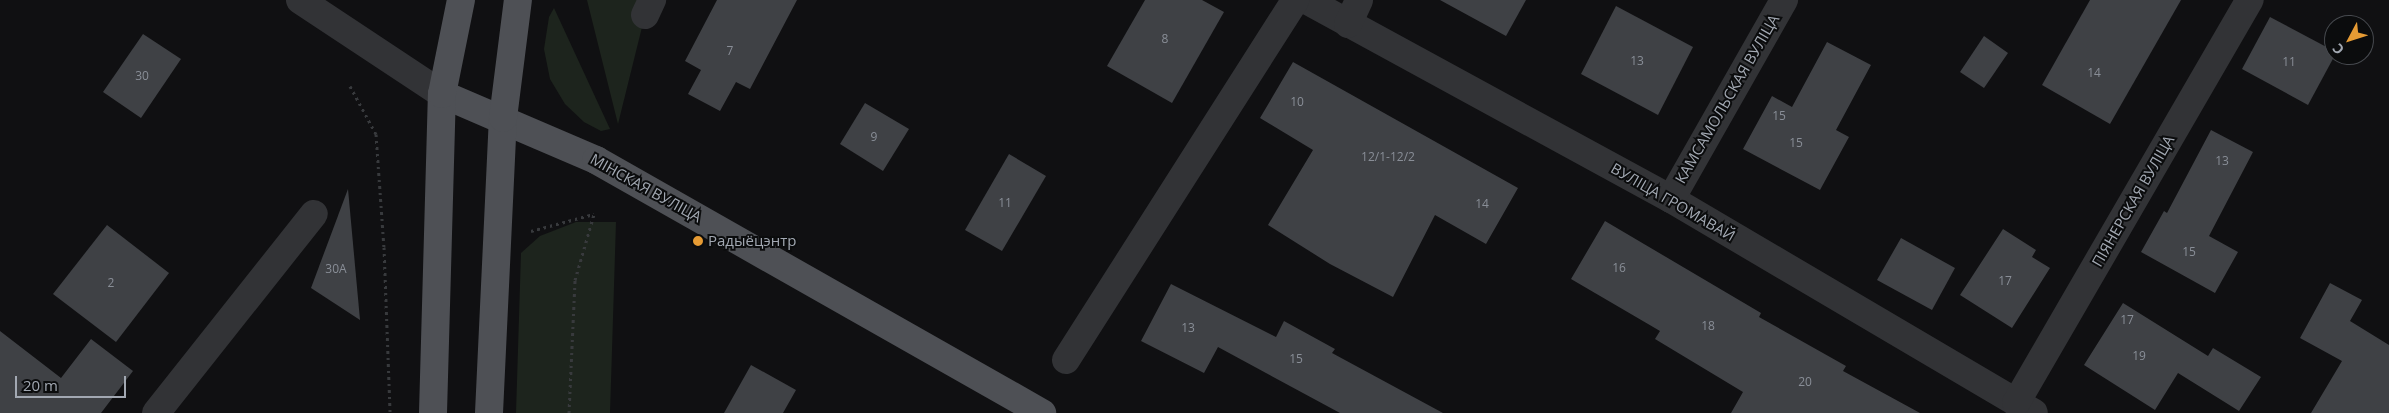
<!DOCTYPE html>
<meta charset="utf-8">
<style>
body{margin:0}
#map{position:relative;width:2389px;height:413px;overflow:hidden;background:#101012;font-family:"Open Sans",sans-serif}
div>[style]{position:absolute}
.green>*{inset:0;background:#1d241d}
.building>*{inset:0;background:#3f4145}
.path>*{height:3px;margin-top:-1.5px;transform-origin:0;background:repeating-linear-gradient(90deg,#383a3d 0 2.5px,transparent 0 6.5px)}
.minor>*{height:28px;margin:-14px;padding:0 14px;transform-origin:14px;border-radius:14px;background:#323336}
.major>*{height:28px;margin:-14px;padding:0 14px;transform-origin:14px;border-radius:14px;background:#4e5055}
.dots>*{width:14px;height:14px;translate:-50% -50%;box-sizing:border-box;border:2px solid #0b0c0d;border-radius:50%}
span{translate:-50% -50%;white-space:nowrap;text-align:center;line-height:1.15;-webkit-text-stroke:4px #0b0c0d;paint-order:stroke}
.number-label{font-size:12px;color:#898e97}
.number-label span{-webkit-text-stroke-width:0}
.street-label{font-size:15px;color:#a2a8b2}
.poi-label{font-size:15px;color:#a2a8b2}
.left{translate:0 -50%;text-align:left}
.north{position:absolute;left:2324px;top:15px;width:50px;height:50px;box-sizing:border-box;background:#0b0c0d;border:1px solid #474a4f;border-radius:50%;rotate:230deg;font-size:14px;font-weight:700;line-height:20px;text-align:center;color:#a2a8b2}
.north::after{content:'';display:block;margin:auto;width:18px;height:22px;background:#e69b34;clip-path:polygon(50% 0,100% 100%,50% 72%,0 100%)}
.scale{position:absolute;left:15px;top:376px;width:111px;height:22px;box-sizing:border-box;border:2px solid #a2a8b2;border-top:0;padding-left:6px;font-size:15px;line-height:18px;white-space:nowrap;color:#a2a8b2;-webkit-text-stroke:4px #0b0c0d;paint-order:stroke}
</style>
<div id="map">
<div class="green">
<i style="clip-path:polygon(587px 0,652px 0,645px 15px,618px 124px)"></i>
<i style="clip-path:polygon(554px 8px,610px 129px,601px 131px,584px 122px,565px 104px,550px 79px,544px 49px,549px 17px)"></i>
<i style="clip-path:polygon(576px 222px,616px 222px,610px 413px,516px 413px,521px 253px,540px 236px)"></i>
</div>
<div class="building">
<i style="clip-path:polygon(717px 0,797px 0,750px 89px,736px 82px,720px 111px,688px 94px,701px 70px,685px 61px)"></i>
<i style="clip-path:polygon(1145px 0,1202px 0,1224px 12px,1172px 103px,1107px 66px)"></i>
<i style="clip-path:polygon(1440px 0,1526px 0,1506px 36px)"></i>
<i style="clip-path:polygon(2090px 0,2181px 0,2110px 124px,2042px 85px)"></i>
<i style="clip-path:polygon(1616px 6px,1693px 47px,1658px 115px,1581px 74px)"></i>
<i style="clip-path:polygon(2270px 17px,2334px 51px,2335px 55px,2308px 105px,2242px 69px)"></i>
<i style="clip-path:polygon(143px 34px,181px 59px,141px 118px,103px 92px)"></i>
<i style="clip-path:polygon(1984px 36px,2008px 53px,1984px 88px,1960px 72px)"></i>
<i style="clip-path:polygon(1827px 42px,1871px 65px,1836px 130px,1849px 137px,1820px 190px,1743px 149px,1772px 96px,1792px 107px)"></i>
<i style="clip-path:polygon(1293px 62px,1518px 188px,1486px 244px,1435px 215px,1393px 297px,1330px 264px,1268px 225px,1313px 150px,1260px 118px)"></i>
<i style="clip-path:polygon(865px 103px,909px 129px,883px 171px,840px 144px)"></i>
<i style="clip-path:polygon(2211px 130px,2253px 152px,2209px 236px,2238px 252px,2215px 293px,2141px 252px,2164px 211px,2167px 213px)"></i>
<i style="clip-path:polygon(1009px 154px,1046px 176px,1002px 251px,965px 230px)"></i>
<i style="clip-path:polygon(348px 189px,360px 320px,311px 288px)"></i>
<i style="clip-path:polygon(1605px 221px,1761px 313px,1759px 317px,1846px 366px,1843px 371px,1920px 413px,1731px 413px,1743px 392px,1655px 339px,1660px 331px,1571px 279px)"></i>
<i style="clip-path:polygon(107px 225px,169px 273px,116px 342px,53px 294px)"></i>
<i style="clip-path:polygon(2003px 229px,2036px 250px,2032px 257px,2050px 268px,2012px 328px,1960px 295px)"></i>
<i style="clip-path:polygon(1901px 238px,1955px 268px,1932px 310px,1877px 280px)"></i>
<i style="clip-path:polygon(2330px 283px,2362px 300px,2350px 321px,2389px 345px,2389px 413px,2311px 413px,2342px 361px,2300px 338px)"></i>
<i style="clip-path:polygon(1171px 284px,1276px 337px,1284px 321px,1335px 349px,1332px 353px,1443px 413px,1340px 413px,1218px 347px,1204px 373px,1141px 341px)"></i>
<i style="clip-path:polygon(2123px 303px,2208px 356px,2213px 348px,2261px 377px,2239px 411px,2178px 373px,2155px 410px,2084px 365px)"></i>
<i style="clip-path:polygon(0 331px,61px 378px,91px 339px,133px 371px,101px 413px,0 413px)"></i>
<i style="clip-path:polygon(751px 365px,796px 390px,783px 413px,724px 413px)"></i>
</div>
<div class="path">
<i style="left:350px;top:86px;width:55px;rotate:61.6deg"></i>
<i style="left:376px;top:134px;width:113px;rotate:86deg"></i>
<i style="left:384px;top:247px;width:166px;rotate:87.9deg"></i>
<i style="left:531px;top:231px;width:65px;rotate:-15.1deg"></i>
<i style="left:569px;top:413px;width:133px;rotate:-87.4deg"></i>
<i style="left:575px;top:280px;width:69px;rotate:-73.9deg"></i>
</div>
<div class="minor">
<i style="left:300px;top:0;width:170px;rotate:33.5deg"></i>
<i style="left:1306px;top:0;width:416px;rotate:28.6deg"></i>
<i style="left:1671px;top:199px;width:421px;rotate:30.5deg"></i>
<i style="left:645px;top:15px;width:17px;rotate:-65deg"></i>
<i style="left:1348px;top:24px;width:26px;rotate:-65deg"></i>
<i style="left:1671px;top:199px;width:229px;rotate:-60.4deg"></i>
<i style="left:1066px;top:360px;width:427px;rotate:-57.5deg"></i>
<i style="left:2016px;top:403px;width:466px;rotate:-59.9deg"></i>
<i style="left:156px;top:413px;width:254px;rotate:-51.6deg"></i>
</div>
<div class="major">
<i style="left:442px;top:94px;width:168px;rotate:23.2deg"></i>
<i style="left:596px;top:160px;width:513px;rotate:29.56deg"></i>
<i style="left:433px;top:413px;width:319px;rotate:-88.4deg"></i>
<i style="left:442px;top:94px;width:96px;rotate:-78.6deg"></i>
<i style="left:489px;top:413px;width:295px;rotate:-87.3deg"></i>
<i style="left:503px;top:118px;width:119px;rotate:-82.8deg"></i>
</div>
<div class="dots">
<i style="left:698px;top:241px;background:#e69b34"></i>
</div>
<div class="number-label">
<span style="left:1165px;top:39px">8</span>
<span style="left:730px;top:51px">7</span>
<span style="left:1637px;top:61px">13</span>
<span style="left:2289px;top:62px">11</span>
<span style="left:2094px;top:73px">14</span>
<span style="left:142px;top:76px">30</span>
<span style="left:1297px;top:102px">10</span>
<span style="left:1779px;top:116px">15</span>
<span style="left:874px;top:137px">9</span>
<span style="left:1796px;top:143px">15</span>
<span style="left:1388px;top:157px">12/1-12/2</span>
<span style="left:2222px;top:161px">13</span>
<span style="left:1005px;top:203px">11</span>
<span style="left:1482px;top:204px">14</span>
<span style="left:2189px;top:252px">15</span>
<span style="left:1619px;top:268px">16</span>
<span style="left:336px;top:269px">30А</span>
<span style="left:2005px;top:281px">17</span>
<span style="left:111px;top:283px">2</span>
<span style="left:2127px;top:320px">17</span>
<span style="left:1708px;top:326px">18</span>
<span style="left:1188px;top:328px">13</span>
<span style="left:2139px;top:356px">19</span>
<span style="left:1296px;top:359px">15</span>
<span style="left:1805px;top:382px">20</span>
</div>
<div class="street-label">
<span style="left:1727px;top:99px;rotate:-60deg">КАМСАМОЛЬСКАЯ ВУЛІЦА</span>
<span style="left:646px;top:188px;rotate:29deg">МІНСКАЯ ВУЛІЦА</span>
<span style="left:2133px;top:201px;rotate:-60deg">ПІЯНЕРСКАЯ ВУЛІЦА</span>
<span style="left:1673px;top:202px;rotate:30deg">ВУЛІЦА ГРОМАВАЙ</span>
</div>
<div class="poi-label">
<span class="left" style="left:708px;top:241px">Радыёцэнтр</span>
</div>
<div class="north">С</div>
<div class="scale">20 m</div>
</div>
